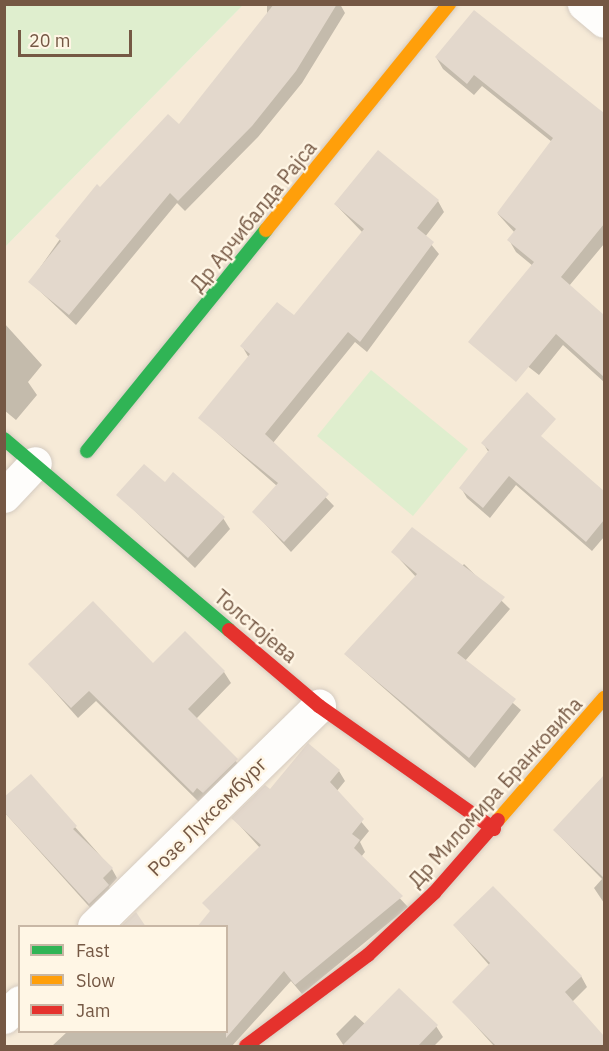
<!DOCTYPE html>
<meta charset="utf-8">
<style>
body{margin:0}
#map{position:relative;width:609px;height:1051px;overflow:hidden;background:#f6f0e5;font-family:"IBM Plex Sans",sans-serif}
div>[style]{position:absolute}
.residential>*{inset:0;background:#f6ead7}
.green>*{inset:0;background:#dfeece}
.shadow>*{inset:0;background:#0003}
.building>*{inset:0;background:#e3d8cc}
.roads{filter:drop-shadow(0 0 2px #d5cbc0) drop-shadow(0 0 2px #d5cbc0)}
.street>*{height:33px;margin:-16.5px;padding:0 16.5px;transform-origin:16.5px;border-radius:16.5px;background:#fefdfb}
.fast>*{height:14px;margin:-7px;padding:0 7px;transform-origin:7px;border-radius:7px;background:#30b455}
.slow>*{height:14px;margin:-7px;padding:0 7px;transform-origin:7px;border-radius:7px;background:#ff9f0a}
.jam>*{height:14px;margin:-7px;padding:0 7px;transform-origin:7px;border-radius:7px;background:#e5322d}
span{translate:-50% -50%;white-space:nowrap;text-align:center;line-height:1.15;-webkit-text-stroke:4.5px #fff6e5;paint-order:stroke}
.street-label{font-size:20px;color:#755844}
.frame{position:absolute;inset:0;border:6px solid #755844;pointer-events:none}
.legend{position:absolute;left:18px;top:925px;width:210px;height:108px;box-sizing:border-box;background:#fff6e5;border:2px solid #c8b7a5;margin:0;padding:8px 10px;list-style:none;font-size:18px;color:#755844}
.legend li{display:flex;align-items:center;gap:12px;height:30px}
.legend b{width:30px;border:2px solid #c8b7a5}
.scale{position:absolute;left:18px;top:30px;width:114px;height:27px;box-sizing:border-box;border:3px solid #755844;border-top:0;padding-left:8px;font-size:18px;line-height:21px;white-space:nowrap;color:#755844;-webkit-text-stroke:4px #fff6e5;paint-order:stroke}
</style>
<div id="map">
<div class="residential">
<i style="clip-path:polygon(evenodd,243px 5px,604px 5px,604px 1046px,5px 1046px,5px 247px,243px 5px,20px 926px,226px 926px,226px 1032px,20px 1032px,20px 926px)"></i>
</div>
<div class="green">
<i style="clip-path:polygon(5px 4px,243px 5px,5px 247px,4px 5px)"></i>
<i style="clip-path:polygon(371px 370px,468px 449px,413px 516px,317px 436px)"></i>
</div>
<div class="shadow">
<i style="clip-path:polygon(267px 4px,340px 4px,345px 13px,302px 83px,258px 137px,185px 211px,177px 203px,76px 325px,30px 282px,97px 186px,101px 189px,179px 126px,267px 16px)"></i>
<i style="clip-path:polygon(475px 12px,604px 115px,604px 244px,569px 286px,604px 316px,604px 382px,563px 345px,539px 375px,490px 337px,533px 266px,516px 252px,509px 240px,515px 233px,498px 214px,552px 142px,482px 86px,474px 95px,443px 69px,436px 57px)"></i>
<i style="clip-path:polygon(438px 201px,444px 212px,425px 237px,439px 254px,367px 352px,355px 342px,273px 443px,334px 506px,291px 552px,254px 512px,277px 486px,200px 418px,249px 358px,242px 346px,294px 317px,363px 233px,335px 204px)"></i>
<i style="clip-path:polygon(4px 323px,42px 365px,28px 382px,37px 395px,16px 420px,4px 410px)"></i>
<i style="clip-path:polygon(511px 412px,604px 493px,604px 537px,592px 551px,516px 485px,490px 518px,467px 498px,461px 488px,489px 453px,483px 443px)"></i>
<i style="clip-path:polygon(165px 484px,223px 518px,230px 529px,195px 568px,118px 495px)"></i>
<i style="clip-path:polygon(393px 552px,460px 569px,464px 564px,510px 609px,465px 661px,521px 710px,475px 768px,346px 655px,416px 577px)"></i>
<i style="clip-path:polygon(30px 664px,224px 672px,231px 683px,196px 719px,244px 770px,200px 803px,96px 701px,78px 718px)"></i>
<i style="clip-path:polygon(339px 771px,345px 781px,336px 792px,369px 831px,360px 842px,365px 852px,361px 857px,408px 907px,302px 994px,291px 981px,232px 1046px,52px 1046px,67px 1032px,226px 1032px,226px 926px,204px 903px,260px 848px,233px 818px,270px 791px)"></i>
<i style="clip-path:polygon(603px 778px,604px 780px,604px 903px,594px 888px,602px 879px,554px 830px)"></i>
<i style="clip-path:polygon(4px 799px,75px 827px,112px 869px,117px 878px,109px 887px,114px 895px,95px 913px,5px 813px)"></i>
<i style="clip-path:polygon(455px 926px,581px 976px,587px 987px,572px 1002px,604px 1038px,604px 1046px,494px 1046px,454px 1002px,490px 966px)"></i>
<i style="clip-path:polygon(355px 1015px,365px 1024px,436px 1026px,443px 1037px,434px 1046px,344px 1046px,336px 1034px)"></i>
</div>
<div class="building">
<i style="clip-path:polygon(274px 4px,337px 4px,296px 71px,252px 126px,178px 201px,170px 193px,69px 315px,28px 282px,61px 241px,55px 236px,97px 184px,100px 187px,168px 114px,179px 124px)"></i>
<i style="clip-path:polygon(474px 10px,604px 113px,604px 224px,561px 277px,604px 315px,604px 377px,556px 334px,516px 382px,468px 342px,534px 262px,507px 240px,516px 229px,497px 213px,553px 138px,474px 75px,467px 84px,435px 57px)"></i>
<i style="clip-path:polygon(378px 150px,439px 200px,417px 228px,434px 242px,360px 342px,348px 332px,265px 434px,329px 494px,284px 542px,252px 512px,278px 483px,198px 418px,250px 354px,240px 346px,277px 302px,294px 315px,364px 229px,334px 204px)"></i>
<i style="clip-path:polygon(527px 392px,556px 419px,541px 436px,604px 491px,604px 520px,586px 542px,509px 476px,483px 508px,459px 488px,489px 450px,481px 443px)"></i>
<i style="clip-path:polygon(144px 464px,165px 482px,173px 472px,225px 517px,188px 558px,116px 495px)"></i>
<i style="clip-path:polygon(412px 527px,505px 597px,457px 653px,516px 699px,469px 758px,344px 654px,417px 574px,391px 552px)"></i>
<i style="clip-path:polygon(93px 601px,153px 663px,185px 631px,225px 671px,188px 709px,238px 759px,203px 793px,197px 788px,193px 793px,89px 691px,71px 708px,28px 664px)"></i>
<i style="clip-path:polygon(308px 743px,340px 770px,330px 782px,364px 819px,352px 834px,360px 840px,354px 848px,403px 896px,295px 985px,284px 971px,226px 1038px,226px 927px,197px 927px,210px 911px,202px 903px,261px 845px,231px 818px,265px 785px,270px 789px)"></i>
<i style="clip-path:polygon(31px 774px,77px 826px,73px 829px,113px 868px,103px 878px,109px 885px,89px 904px,4px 812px,4px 797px)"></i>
<i style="clip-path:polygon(604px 775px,604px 878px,553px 830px)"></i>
<i style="clip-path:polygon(493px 886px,582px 976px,565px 992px,604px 1036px,604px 1047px,497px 1047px,452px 1002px,490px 963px,453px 925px)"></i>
<i style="clip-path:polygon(136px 912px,146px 927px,120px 927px)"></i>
<i style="clip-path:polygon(399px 988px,438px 1025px,417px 1047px,341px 1047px)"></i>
</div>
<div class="roads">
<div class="street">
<i style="left:584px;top:4px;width:26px;rotate:40deg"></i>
<i style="left:4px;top:496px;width:45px;rotate:-46.8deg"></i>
<i style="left:94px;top:926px;width:315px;rotate:-44.4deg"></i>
<i style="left:4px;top:1017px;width:22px;rotate:-43deg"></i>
</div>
<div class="fast">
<i style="left:4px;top:439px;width:295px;rotate:40.3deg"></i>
<i style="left:87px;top:451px;width:284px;rotate:-51deg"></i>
</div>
<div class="slow">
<i style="left:266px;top:230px;width:291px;rotate:-51deg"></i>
<i style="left:498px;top:820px;width:162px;rotate:-49deg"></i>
</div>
<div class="jam">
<i style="left:229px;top:630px;width:118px;rotate:40.2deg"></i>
<i style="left:319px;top:706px;width:214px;rotate:35.1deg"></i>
<i style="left:246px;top:1046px;width:152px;rotate:-36.7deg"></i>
<i style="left:368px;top:955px;width:91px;rotate:-43.2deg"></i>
<i style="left:434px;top:893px;width:97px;rotate:-48.8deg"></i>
</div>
</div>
<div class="street-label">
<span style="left:253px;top:216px;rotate:-51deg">Др Арчибалда Рајса</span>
<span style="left:256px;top:626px;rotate:40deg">Толстојева</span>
<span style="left:495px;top:792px;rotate:-48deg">Др Миломира Бранковића</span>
<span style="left:207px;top:816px;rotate:-45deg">Розе Луксембург</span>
</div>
<div class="frame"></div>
<ul class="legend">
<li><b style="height:8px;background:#30b455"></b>Fast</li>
<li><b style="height:8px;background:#ff9f0a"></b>Slow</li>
<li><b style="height:8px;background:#e5322d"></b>Jam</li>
</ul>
<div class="scale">20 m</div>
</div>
